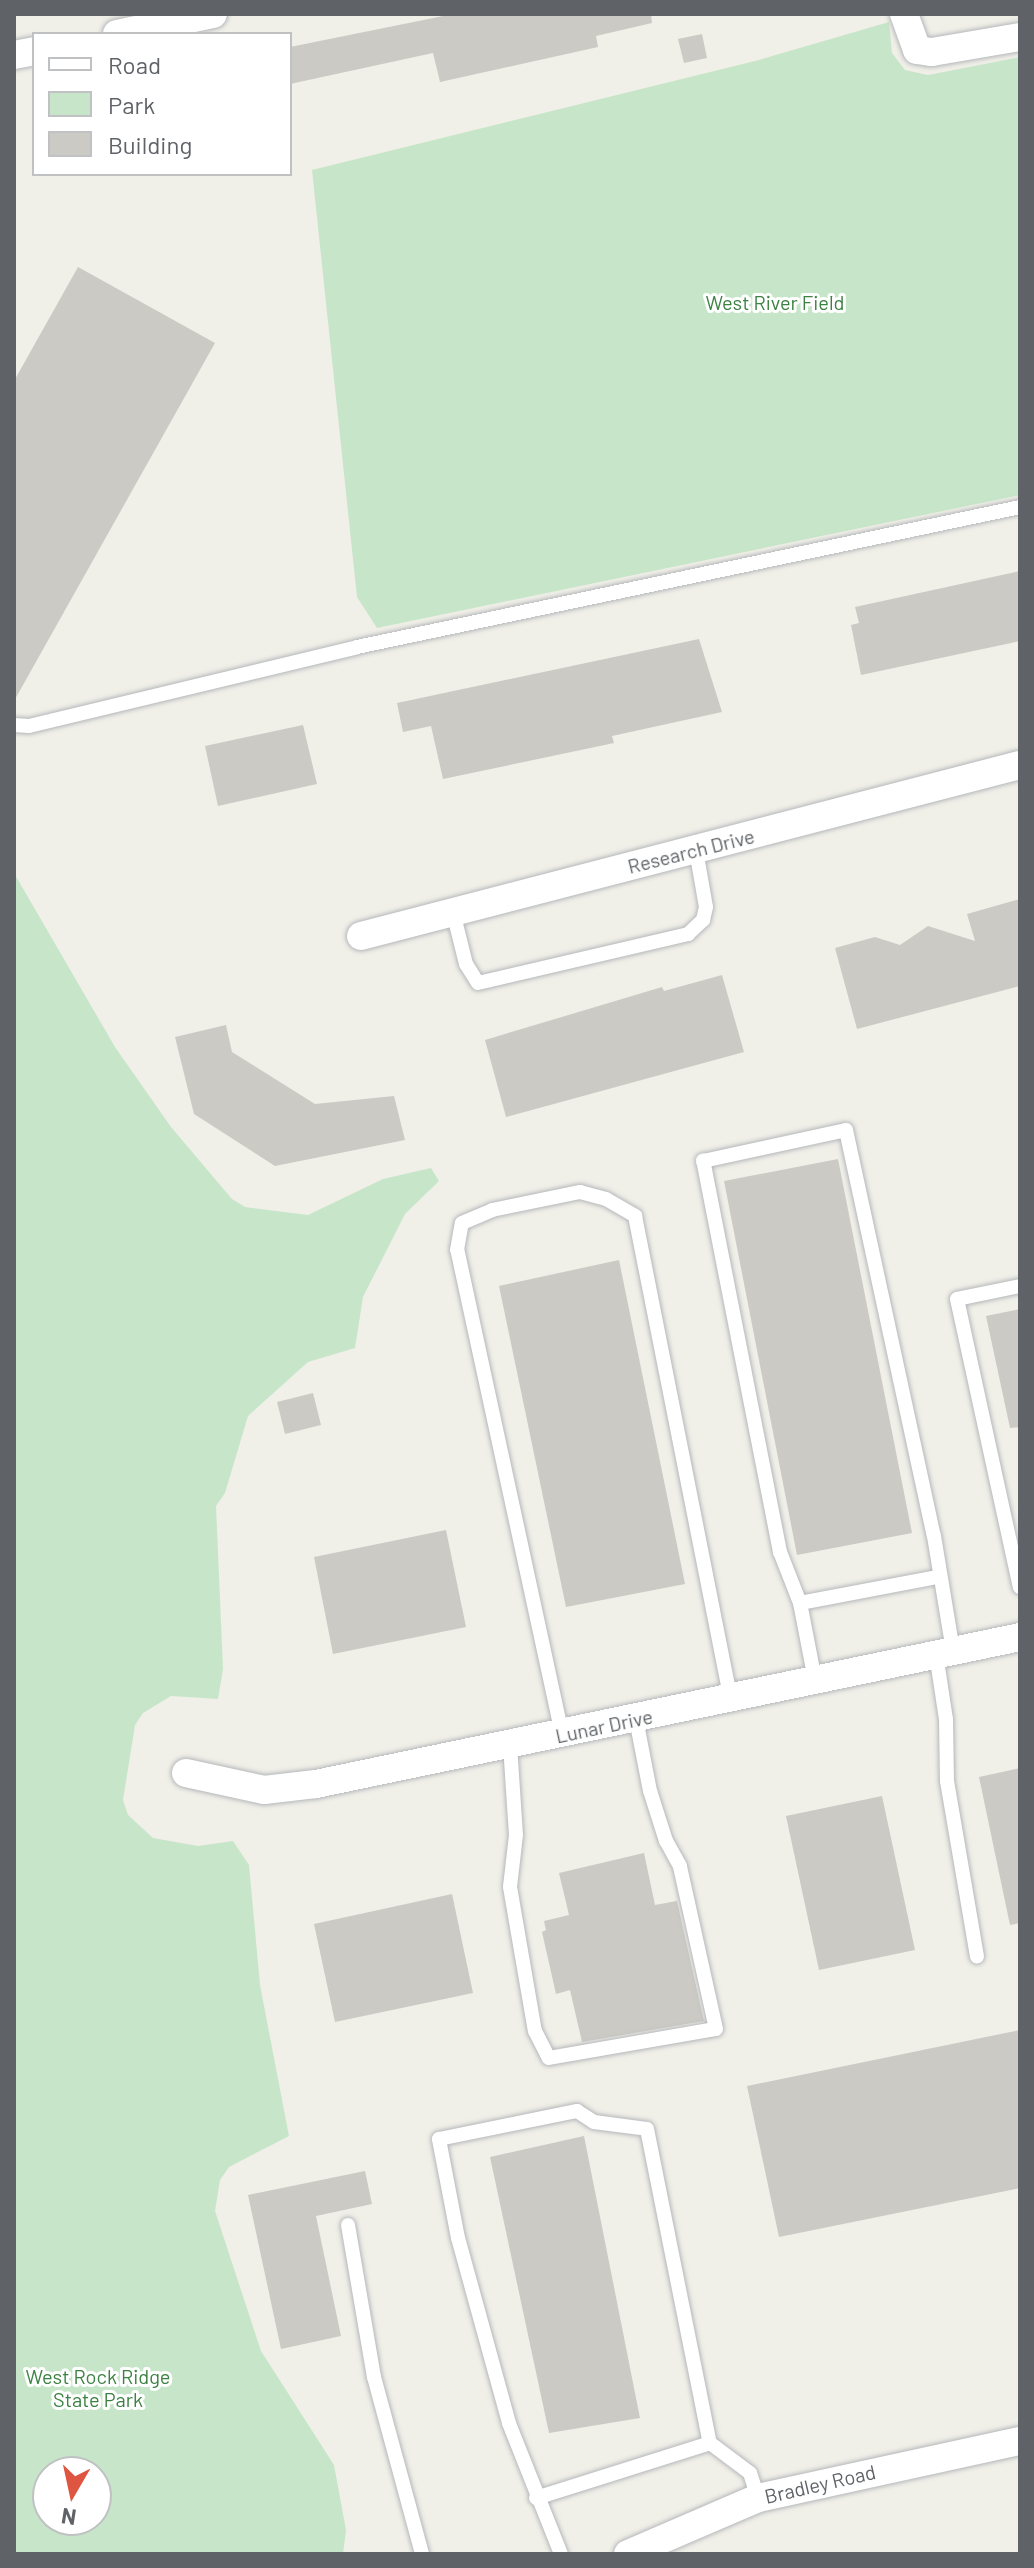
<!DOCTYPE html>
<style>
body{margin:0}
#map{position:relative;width:1034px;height:2568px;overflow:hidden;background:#f0efe8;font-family:Barlow,sans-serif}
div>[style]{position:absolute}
.green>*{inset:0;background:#c7e6c9}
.building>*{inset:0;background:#cccac5}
.roads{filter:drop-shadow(0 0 2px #b5b8bb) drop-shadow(0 0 2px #b5b8bb)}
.service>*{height:14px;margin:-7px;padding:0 7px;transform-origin:7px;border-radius:7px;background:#fff}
.minor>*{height:28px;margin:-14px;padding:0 14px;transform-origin:14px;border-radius:14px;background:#fff}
span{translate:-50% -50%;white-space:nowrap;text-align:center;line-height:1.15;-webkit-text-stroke:6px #fff;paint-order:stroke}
.park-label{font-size:20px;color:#3c8242}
.street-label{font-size:20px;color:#5f6367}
.frame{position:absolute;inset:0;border:16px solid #5f6367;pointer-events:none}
.legend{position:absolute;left:32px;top:32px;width:260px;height:144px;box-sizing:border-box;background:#fff;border:2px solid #bfc1c2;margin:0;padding:10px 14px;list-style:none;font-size:24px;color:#5f6367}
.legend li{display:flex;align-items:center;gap:16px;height:40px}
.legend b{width:40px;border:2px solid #bfc1c2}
.north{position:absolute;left:32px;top:2456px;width:80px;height:80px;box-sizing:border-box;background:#fff;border:2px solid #bfc1c2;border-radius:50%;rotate:189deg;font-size:22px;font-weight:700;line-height:32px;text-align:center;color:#5f6367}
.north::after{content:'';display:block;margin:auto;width:28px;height:36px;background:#de5541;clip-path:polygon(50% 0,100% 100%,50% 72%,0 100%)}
</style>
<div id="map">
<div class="green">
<i style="clip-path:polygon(889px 22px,892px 53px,905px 70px,928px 75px,1020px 57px,1020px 495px,377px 628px,357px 597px,312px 170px,755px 61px)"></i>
<i style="clip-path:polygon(evenodd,14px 873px,115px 1047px,171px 1127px,232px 1199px,245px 1207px,308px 1215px,383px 1179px,431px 1168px,439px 1181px,405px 1214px,363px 1297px,355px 1348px,308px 1362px,248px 1416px,225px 1493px,216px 1506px,223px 1669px,218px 1699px,171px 1696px,143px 1713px,135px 1725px,123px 1800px,128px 1815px,153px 1838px,198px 1846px,233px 1841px,249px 1865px,260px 1985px,289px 2136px,229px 2167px,220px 2180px,215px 2211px,261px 2351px,334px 2465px,346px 2530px,343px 2554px,14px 2554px,14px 873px,96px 2472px,96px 2520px,48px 2520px,48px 2472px,96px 2472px)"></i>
</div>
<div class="building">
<i style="clip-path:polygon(453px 14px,651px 14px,652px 23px,596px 36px,598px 47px,440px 82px,433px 53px,290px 84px,290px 47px)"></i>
<i style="clip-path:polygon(702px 34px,707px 58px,684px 63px,678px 39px)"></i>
<i style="clip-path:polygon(78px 267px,215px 343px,14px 701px,14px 381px)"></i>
<i style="clip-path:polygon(1020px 571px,1020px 641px,861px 675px,851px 625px,859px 623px,855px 607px)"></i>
<i style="clip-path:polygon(699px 639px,722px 712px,612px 736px,614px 743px,443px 779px,431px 726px,403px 732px,397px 703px)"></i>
<i style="clip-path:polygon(303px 725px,317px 784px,218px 806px,205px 746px)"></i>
<i style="clip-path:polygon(1020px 899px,1020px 986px,857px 1029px,835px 948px,875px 937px,900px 945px,928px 926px,975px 941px,967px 914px)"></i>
<i style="clip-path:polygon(722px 975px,744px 1052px,506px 1117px,485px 1040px,662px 987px,664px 991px)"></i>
<i style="clip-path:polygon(226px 1025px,232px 1052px,315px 1104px,394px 1096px,405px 1140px,275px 1166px,194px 1114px,175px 1037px)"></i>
<i style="clip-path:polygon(838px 1159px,912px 1533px,797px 1555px,724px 1181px)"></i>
<i style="clip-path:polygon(619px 1260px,685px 1584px,566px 1607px,499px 1286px)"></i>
<i style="clip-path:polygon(1020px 1309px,1020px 1427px,1010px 1428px,986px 1316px)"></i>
<i style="clip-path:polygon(313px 1393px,321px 1425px,285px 1434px,277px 1402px)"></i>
<i style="clip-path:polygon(446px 1530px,466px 1627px,333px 1654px,314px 1557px)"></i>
<i style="clip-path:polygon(1020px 1768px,1020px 1923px,1010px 1925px,979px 1777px)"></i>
<i style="clip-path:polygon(882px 1796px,915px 1950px,819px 1970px,786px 1816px)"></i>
<i style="clip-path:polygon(644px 1853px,655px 1905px,677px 1901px,704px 2021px,582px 2042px,570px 1990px,556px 1994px,542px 1932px,546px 1930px,544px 1921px,569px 1915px,559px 1873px)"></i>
<i style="clip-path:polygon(452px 1894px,473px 1993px,335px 2022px,314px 1924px)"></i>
<i style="clip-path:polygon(1020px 2030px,1020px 2188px,779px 2237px,747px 2086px)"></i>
<i style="clip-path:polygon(584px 2136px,640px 2418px,549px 2433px,490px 2157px)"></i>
<i style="clip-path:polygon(365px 2171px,372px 2204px,316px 2216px,341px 2336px,281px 2349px,248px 2195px)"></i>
</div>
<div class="roads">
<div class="service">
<i style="left:14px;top:725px;width:15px;rotate:4deg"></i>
<i style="left:29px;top:726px;width:337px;rotate:-13.5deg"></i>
<i style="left:357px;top:647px;width:678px;rotate:-11.92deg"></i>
<i style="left:453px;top:912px;width:54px;rotate:76deg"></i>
<i style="left:466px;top:964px;width:22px;rotate:58deg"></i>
<i style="left:478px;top:983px;width:216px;rotate:-13.1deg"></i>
<i style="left:688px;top:934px;width:21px;rotate:-43deg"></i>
<i style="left:703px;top:920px;width:13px;rotate:-77deg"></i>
<i style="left:706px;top:907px;width:58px;rotate:-100deg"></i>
<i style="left:1020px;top:1286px;width:64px;rotate:168.3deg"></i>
<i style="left:957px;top:1299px;width:295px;rotate:77.7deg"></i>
<i style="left:800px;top:1603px;width:139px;rotate:-10.7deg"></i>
<i style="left:936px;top:1654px;width:66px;rotate:81.3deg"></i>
<i style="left:946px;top:1719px;width:62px;rotate:89.1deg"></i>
<i style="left:947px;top:1781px;width:178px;rotate:80.3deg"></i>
<i style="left:815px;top:1680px;width:78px;rotate:-101deg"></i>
<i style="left:800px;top:1603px;width:55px;rotate:-111.4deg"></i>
<i style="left:780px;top:1552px;width:399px;rotate:-101.1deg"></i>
<i style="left:703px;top:1161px;width:146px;rotate:-12.2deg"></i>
<i style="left:846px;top:1130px;width:415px;rotate:77.8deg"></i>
<i style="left:934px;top:1536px;width:117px;rotate:80.6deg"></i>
<i style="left:562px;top:1734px;width:495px;rotate:-102.2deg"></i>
<i style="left:457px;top:1250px;width:27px;rotate:-80deg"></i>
<i style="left:462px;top:1223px;width:33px;rotate:-23deg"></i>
<i style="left:492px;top:1210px;width:90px;rotate:-11.6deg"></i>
<i style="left:580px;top:1192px;width:27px;rotate:15deg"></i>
<i style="left:606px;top:1199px;width:34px;rotate:30deg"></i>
<i style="left:635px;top:1216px;width:492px;rotate:78.8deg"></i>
<i style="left:510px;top:1745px;width:90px;rotate:86.2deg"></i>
<i style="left:516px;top:1835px;width:52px;rotate:96.6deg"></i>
<i style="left:510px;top:1887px;width:146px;rotate:80.2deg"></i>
<i style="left:535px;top:2031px;width:30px;rotate:63deg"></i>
<i style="left:549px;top:2058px;width:169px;rotate:-9.9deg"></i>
<i style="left:716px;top:2029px;width:167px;rotate:-102.5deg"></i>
<i style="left:680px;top:1866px;width:29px;rotate:-119deg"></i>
<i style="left:666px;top:1841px;width:52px;rotate:-107.7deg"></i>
<i style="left:650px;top:1791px;width:73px;rotate:-101deg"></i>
<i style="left:348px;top:2225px;width:154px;rotate:80.3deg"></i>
<i style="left:374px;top:2377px;width:183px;rotate:74.8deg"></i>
<i style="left:536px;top:2498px;width:182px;rotate:-17.5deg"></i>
<i style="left:561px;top:2554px;width:141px;rotate:-111.7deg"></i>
<i style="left:509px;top:2423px;width:192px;rotate:-105.4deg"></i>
<i style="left:458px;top:2238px;width:101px;rotate:-100.9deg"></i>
<i style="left:439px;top:2139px;width:141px;rotate:-11.5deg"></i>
<i style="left:577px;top:2111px;width:20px;rotate:33deg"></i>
<i style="left:594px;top:2122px;width:53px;rotate:7.5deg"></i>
<i style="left:647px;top:2129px;width:320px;rotate:78.7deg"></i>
<i style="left:710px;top:2443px;width:50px;rotate:36.9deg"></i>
<i style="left:750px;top:2473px;width:26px;rotate:72deg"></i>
</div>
<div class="minor">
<i style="left:904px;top:14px;width:38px;rotate:70deg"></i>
<i style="left:917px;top:50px;width:15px;rotate:8deg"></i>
<i style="left:932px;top:52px;width:89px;rotate:-9.7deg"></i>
<i style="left:117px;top:34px;width:98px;rotate:-11.8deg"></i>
<i style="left:14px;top:55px;width:20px;rotate:-11deg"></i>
<i style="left:361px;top:936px;width:681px;rotate:-14.55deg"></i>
<i style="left:186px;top:1773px;width:80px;rotate:12.3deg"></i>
<i style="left:264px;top:1790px;width:52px;rotate:-6.6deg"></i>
<i style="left:316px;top:1784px;width:719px;rotate:-11.79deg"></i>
<i style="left:628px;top:2554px;width:142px;rotate:-23.3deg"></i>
<i style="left:758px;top:2498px;width:268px;rotate:-12.3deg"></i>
</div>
</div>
<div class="park-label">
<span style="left:775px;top:302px">West River Field</span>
<span style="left:98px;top:2388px">West Rock Ridge<br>State Park</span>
</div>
<div class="street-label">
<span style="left:691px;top:851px;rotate:-14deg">Research Drive</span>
<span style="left:604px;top:1726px;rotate:-12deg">Lunar Drive</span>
<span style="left:820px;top:2484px;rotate:-13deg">Bradley Road</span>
</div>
<div class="frame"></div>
<ul class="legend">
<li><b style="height:10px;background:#fff"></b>Road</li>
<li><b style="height:22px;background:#c7e6c9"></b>Park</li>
<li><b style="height:22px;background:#cccac5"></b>Building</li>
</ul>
<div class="north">N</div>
</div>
